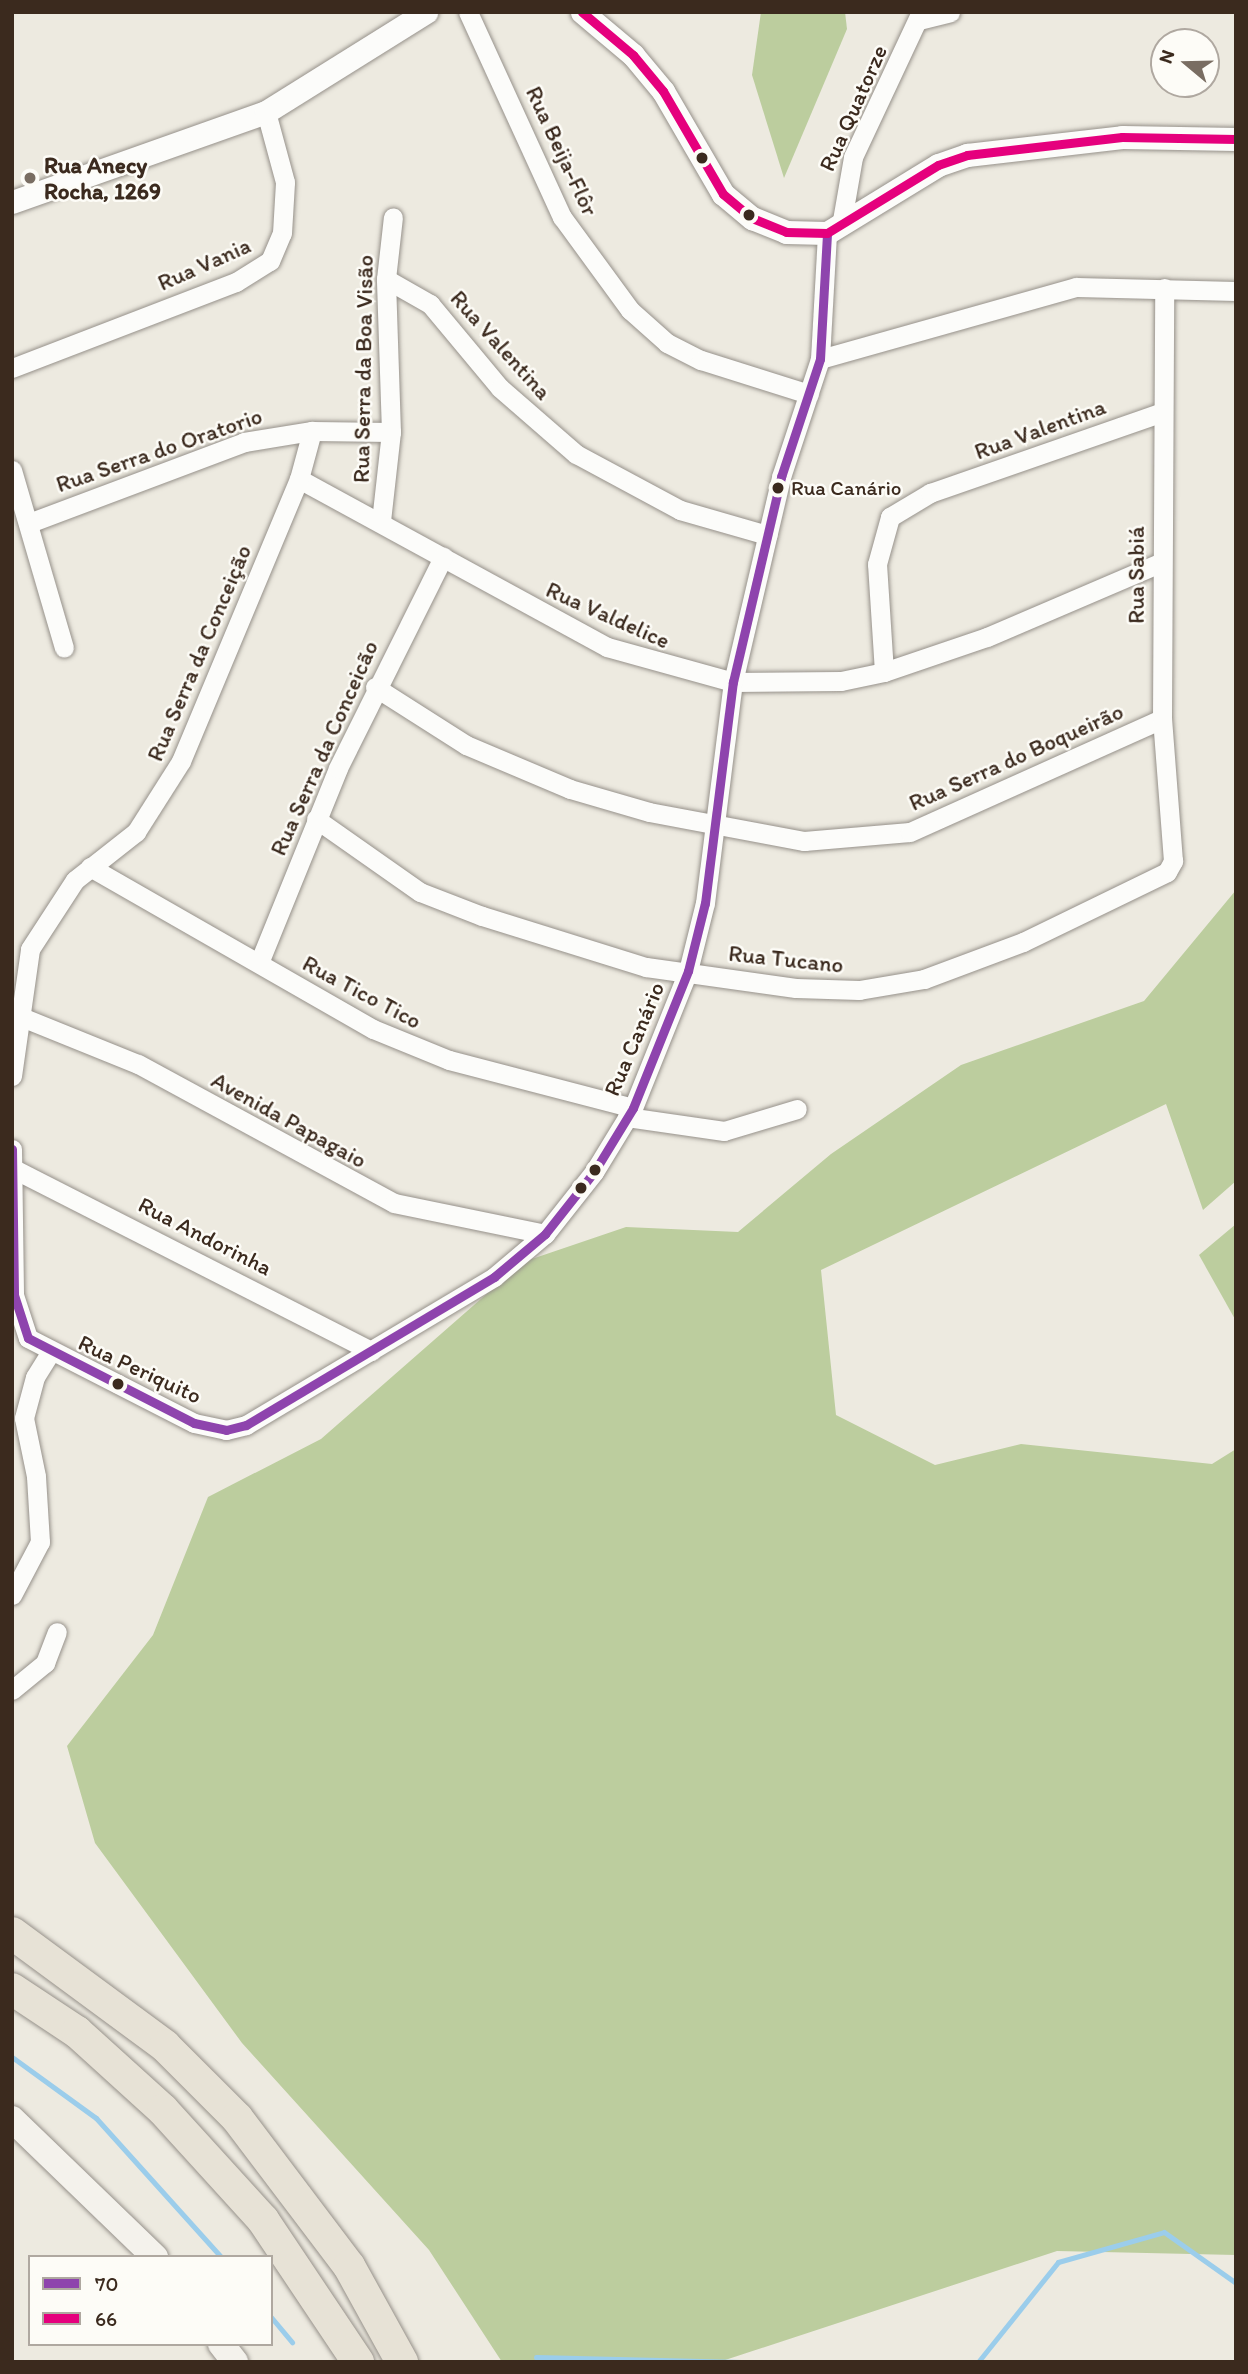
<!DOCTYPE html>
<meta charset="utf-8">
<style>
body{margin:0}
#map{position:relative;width:1248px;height:2374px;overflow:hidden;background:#edeae0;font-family:Itim,sans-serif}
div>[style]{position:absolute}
.forest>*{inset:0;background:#bccd9e}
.stream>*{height:5px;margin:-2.5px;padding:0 2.5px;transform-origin:2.5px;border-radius:2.5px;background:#9bcdeb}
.roads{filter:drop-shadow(0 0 2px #96918a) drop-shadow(0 0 2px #96918a)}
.minor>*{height:19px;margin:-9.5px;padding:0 9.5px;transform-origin:9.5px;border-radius:9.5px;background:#fcfcfa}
.tertiary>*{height:23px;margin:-11.5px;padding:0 11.5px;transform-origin:11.5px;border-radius:11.5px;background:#fcfcfa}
.secondary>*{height:26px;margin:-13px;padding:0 13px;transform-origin:13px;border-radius:13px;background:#f4f2ec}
.trunk>*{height:32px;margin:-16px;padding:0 16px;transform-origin:16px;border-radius:16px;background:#e7e2d6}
.bus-1>*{height:9px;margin:-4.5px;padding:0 4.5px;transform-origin:4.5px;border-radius:4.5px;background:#8e44ad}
.bus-2>*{height:9px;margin:-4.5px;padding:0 4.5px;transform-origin:4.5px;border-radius:4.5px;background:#e5007d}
.dots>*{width:19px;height:19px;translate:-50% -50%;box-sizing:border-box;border:4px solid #fdfcf7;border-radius:50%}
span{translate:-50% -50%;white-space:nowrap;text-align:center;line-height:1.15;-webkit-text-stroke:5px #fdfcf7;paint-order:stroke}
.bus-label{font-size:21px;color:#3b2a1e}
.left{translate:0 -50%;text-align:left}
.street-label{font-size:23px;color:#3b2a1e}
.poi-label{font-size:23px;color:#3b2a1e;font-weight:700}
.frame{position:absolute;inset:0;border:14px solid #3b2a1e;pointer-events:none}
.legend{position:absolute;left:28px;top:2255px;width:245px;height:91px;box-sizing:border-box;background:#fdfcf7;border:2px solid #afa8a0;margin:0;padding:9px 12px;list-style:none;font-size:21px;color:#3b2a1e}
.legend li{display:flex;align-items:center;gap:14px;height:35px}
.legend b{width:35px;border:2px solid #afa8a0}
.north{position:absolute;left:1150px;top:28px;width:70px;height:70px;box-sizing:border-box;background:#fdfcf7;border:2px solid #afa8a0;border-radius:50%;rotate:289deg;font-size:19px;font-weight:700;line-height:28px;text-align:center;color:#3b2a1e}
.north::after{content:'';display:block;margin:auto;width:24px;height:32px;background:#796d62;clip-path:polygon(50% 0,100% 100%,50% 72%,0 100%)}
</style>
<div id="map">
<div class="forest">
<i style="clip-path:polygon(761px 12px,845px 12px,847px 29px,784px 178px,752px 75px)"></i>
<i style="clip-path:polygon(1236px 890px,1236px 1181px,1203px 1210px,1166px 1104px,821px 1270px,836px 1415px,935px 1465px,1021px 1444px,1212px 1464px,1236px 1449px,1236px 2255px,1057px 2251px,719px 2362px,502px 2362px,429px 2250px,242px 2043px,95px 1843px,67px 1746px,153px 1635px,208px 1497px,321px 1439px,523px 1262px,626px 1227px,738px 1232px,831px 1154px,961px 1065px,1144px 1001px)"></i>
<i style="clip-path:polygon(1236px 1224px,1236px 1321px,1199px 1255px)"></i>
</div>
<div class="stream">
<i style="left:12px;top:2057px;width:104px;rotate:36deg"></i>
<i style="left:96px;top:2118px;width:187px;rotate:48deg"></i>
<i style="left:271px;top:2317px;width:33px;rotate:50deg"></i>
<i style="left:536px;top:2357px;width:206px;rotate:1.4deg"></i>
<i style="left:978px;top:2362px;width:128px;rotate:-51.3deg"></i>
<i style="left:1058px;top:2262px;width:110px;rotate:-15.8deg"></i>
<i style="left:1164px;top:2232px;width:88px;rotate:35.3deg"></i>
</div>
<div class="roads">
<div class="minor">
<i style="left:468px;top:12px;width:226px;rotate:65.4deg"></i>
<i style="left:562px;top:217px;width:115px;rotate:53.8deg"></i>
<i style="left:630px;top:310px;width:50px;rotate:41.7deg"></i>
<i style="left:667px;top:343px;width:38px;rotate:27deg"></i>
<i style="left:701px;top:360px;width:113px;rotate:17.5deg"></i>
<i style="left:919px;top:20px;width:32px;rotate:-14deg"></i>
<i style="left:841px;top:226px;width:70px;rotate:-80.1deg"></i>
<i style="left:853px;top:157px;width:160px;rotate:-64.9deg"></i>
<i style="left:386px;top:279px;width:51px;rotate:29.6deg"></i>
<i style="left:430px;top:304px;width:109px;rotate:50.2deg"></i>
<i style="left:500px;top:388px;width:101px;rotate:41deg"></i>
<i style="left:576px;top:454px;width:118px;rotate:28.3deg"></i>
<i style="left:680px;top:510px;width:91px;rotate:16deg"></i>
<i style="left:820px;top:359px;width:266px;rotate:-15.7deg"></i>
<i style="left:1076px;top:287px;width:160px;rotate:1.4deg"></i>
<i style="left:12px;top:368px;width:240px;rotate:-21deg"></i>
<i style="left:236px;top:282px;width:40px;rotate:-32deg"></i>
<i style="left:270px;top:261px;width:30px;rotate:-67deg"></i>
<i style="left:282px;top:233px;width:51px;rotate:-86.6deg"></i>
<i style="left:285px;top:182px;width:73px;rotate:-105.2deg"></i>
<i style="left:12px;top:470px;width:185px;rotate:73.7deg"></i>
<i style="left:299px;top:479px;width:351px;rotate:28.6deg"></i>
<i style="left:607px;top:647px;width:131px;rotate:15.5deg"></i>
<i style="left:733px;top:682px;width:108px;rotate:-0.5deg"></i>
<i style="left:841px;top:681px;width:44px;rotate:-11.8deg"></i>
<i style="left:884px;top:672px;width:109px;rotate:-18.8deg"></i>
<i style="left:987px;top:637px;width:188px;rotate:-23.2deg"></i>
<i style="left:381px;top:521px;width:90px;rotate:-83.6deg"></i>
<i style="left:391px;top:432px;width:153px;rotate:-91.9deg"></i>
<i style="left:386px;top:279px;width:62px;rotate:-83.6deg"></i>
<i style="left:29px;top:523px;width:230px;rotate:-20.6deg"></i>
<i style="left:244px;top:442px;width:69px;rotate:-9.2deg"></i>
<i style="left:312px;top:431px;width:79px;rotate:0.7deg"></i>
<i style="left:884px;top:672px;width:108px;rotate:-93.7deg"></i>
<i style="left:877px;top:564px;width:49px;rotate:-74.5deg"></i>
<i style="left:890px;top:517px;width:47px;rotate:-31deg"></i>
<i style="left:930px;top:493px;width:246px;rotate:-19.2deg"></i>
<i style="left:375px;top:687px;width:108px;rotate:32.5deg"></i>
<i style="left:466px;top:745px;width:113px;rotate:22.9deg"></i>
<i style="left:570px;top:789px;width:82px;rotate:16.2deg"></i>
<i style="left:649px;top:812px;width:158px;rotate:10.6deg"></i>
<i style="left:804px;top:841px;width:106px;rotate:-4.9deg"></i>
<i style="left:910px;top:832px;width:276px;rotate:-24.2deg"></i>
<i style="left:316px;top:819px;width:127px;rotate:35.1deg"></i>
<i style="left:420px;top:892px;width:66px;rotate:21.2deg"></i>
<i style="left:482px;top:916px;width:172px;rotate:17.3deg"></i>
<i style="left:646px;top:967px;width:151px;rotate:8deg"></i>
<i style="left:796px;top:988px;width:63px;rotate:1.8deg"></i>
<i style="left:859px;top:990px;width:66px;rotate:-9.6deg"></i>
<i style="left:924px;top:979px;width:106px;rotate:-20.5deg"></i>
<i style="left:1023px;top:942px;width:160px;rotate:-25.9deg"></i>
<i style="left:1167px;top:872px;width:13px;rotate:-61deg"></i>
<i style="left:1173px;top:861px;width:142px;rotate:-94.4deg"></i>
<i style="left:1162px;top:719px;width:431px;rotate:-89.7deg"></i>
<i style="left:90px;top:867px;width:326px;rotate:29.8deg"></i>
<i style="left:373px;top:1029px;width:82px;rotate:22.2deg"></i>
<i style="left:449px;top:1060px;width:190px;rotate:14.6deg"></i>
<i style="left:259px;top:963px;width:210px;rotate:-67.9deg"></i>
<i style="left:338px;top:768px;width:236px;rotate:-63.5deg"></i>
<i style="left:19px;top:1016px;width:128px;rotate:22deg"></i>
<i style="left:138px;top:1064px;width:291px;rotate:28.5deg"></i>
<i style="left:394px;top:1203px;width:154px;rotate:11.6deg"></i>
<i style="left:12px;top:1076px;width:128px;rotate:-81.9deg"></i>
<i style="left:30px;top:949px;width:82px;rotate:-56.9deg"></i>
<i style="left:75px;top:880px;width:78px;rotate:-38.2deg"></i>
<i style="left:136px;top:832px;width:84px;rotate:-57.6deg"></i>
<i style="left:181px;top:761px;width:306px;rotate:-67.3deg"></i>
<i style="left:299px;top:479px;width:50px;rotate:-74.8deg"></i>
<i style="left:627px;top:1117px;width:98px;rotate:8.2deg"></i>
<i style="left:724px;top:1131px;width:76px;rotate:-16.8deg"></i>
<i style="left:12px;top:1149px;width:146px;rotate:89.2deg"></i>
<i style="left:14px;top:1295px;width:45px;rotate:72deg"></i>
<i style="left:28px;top:1338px;width:186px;rotate:27.1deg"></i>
<i style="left:194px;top:1423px;width:33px;rotate:12deg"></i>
<i style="left:226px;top:1430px;width:21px;rotate:-14deg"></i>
<i style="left:246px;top:1425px;width:289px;rotate:-30.8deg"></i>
<i style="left:494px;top:1277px;width:67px;rotate:-40.1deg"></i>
<i style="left:545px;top:1234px;width:79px;rotate:-51.7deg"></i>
<i style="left:594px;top:1172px;width:75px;rotate:-58.6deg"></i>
<i style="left:633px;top:1108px;width:148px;rotate:-68.1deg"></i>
<i style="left:688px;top:971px;width:70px;rotate:-76deg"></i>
<i style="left:705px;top:903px;width:223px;rotate:-82.8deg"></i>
<i style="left:733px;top:682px;width:211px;rotate:-76.8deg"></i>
<i style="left:781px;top:477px;width:124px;rotate:-71.7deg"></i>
<i style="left:820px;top:359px;width:126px;rotate:-86.8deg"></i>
<i style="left:14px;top:1169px;width:401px;rotate:27deg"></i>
<i style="left:12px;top:1595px;width:60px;rotate:-62.2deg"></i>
<i style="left:40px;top:1542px;width:66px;rotate:-93.5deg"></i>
<i style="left:36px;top:1476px;width:59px;rotate:-101.7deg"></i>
<i style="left:24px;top:1418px;width:42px;rotate:-75deg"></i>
<i style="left:35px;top:1377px;width:28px;rotate:-58deg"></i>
<i style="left:12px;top:1690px;width:43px;rotate:-39.3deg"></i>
<i style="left:45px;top:1663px;width:33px;rotate:-69deg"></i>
</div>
<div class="tertiary">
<i style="left:582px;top:12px;width:67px;rotate:40.1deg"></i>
<i style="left:633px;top:55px;width:47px;rotate:50.2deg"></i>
<i style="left:663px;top:91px;width:119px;rotate:59.8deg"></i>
<i style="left:723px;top:194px;width:38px;rotate:40deg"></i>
<i style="left:752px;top:218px;width:37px;rotate:22deg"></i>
<i style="left:786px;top:232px;width:41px;rotate:1.4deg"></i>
<i style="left:827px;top:233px;width:130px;rotate:-31.5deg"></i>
<i style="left:938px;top:165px;width:31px;rotate:-19deg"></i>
<i style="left:967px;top:155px;width:156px;rotate:-6.6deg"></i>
<i style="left:1122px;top:137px;width:114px;rotate:1deg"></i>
<i style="left:12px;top:202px;width:269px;rotate:-19.5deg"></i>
<i style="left:266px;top:112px;width:189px;rotate:-32deg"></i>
</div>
<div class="secondary">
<i style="left:12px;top:2119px;width:199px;rotate:44deg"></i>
<i style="left:221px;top:2344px;width:23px;rotate:52deg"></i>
</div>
<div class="trunk">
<i style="left:12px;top:1933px;width:190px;rotate:36.4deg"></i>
<i style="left:165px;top:2046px;width:102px;rotate:45deg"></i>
<i style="left:237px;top:2118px;width:186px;rotate:52.9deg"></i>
<i style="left:349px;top:2266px;width:110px;rotate:61.1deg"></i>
<i style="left:12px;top:1989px;width:78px;rotate:33.5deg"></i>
<i style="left:77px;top:2032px;width:116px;rotate:42.2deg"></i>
<i style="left:163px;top:2110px;width:149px;rotate:47.7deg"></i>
<i style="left:263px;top:2220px;width:171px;rotate:56.2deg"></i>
</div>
</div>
<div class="bus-1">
<i style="left:12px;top:1149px;width:146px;rotate:89.2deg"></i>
<i style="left:14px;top:1295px;width:45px;rotate:72deg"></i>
<i style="left:28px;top:1338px;width:186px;rotate:27.1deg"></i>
<i style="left:194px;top:1423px;width:33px;rotate:12deg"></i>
<i style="left:226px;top:1430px;width:21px;rotate:-14deg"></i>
<i style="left:246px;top:1425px;width:289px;rotate:-30.8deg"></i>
<i style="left:494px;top:1277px;width:67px;rotate:-40.1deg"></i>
<i style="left:545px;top:1234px;width:79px;rotate:-51.7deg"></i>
<i style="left:594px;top:1172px;width:75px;rotate:-58.6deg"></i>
<i style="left:633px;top:1108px;width:148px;rotate:-68.1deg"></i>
<i style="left:688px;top:971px;width:70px;rotate:-76deg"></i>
<i style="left:705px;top:903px;width:223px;rotate:-82.8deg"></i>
<i style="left:733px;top:682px;width:211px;rotate:-76.8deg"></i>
<i style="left:781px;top:477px;width:124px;rotate:-71.7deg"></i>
<i style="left:820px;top:359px;width:126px;rotate:-86.8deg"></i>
</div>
<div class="bus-2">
<i style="left:582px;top:12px;width:67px;rotate:40.1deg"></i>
<i style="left:633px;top:55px;width:47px;rotate:50.2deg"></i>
<i style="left:663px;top:91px;width:119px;rotate:59.8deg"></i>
<i style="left:723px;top:194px;width:38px;rotate:40deg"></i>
<i style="left:752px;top:218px;width:37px;rotate:22deg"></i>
<i style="left:786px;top:232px;width:41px;rotate:1.4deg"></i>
<i style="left:827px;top:233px;width:130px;rotate:-31.5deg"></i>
<i style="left:938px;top:165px;width:31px;rotate:-19deg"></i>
<i style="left:967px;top:155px;width:156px;rotate:-6.6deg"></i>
<i style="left:1122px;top:137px;width:114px;rotate:1deg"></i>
</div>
<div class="dots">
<i style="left:702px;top:158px;background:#3b2a1e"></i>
<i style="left:30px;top:178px;background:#796d62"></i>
<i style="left:749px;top:215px;background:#3b2a1e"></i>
<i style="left:778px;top:488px;background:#3b2a1e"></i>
<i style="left:595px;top:1170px;background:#3b2a1e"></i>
<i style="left:581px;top:1188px;background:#3b2a1e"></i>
<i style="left:118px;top:1384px;background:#3b2a1e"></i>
</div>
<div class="bus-label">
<span class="left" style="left:791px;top:488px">Rua Canário</span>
</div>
<div class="street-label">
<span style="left:853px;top:108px;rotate:-66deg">Rua Quatorze</span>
<span style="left:562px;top:151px;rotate:65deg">Rua Beija-Flôr</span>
<span style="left:204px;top:264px;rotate:-24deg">Rua Vania</span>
<span style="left:501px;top:345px;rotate:48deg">Rua Valentina</span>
<span style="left:363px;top:369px;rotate:-89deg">Rua Serra da Boa Visão</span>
<span style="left:1040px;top:429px;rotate:-20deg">Rua Valentina</span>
<span style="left:159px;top:450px;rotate:-19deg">Rua Serra do Oratorio</span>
<span style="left:1136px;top:575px;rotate:-90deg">Rua Sabiá</span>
<span style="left:608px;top:615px;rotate:24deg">Rua Valdelice</span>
<span style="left:199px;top:653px;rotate:-67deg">Rua Serra da Conceição</span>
<span style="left:324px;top:748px;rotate:-66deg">Rua Serra da Conceicão</span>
<span style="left:1016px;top:757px;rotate:-24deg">Rua Serra do Boqueirão</span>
<span style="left:786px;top:959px;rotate:6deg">Rua Tucano</span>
<span style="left:362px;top:992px;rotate:28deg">Rua Tico Tico</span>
<span style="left:634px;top:1039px;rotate:-67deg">Rua Canário</span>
<span style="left:289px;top:1120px;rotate:29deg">Avenida Papagaio</span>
<span style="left:205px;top:1236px;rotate:27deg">Rua Andorinha</span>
<span style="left:140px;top:1369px;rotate:25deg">Rua Periquito</span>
</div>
<div class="poi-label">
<span class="left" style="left:44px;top:178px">Rua Anecy<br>Rocha, 1269</span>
</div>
<div class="frame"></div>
<ul class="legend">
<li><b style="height:9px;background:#8e44ad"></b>70</li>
<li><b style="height:9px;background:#e5007d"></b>66</li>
</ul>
<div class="north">N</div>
</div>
